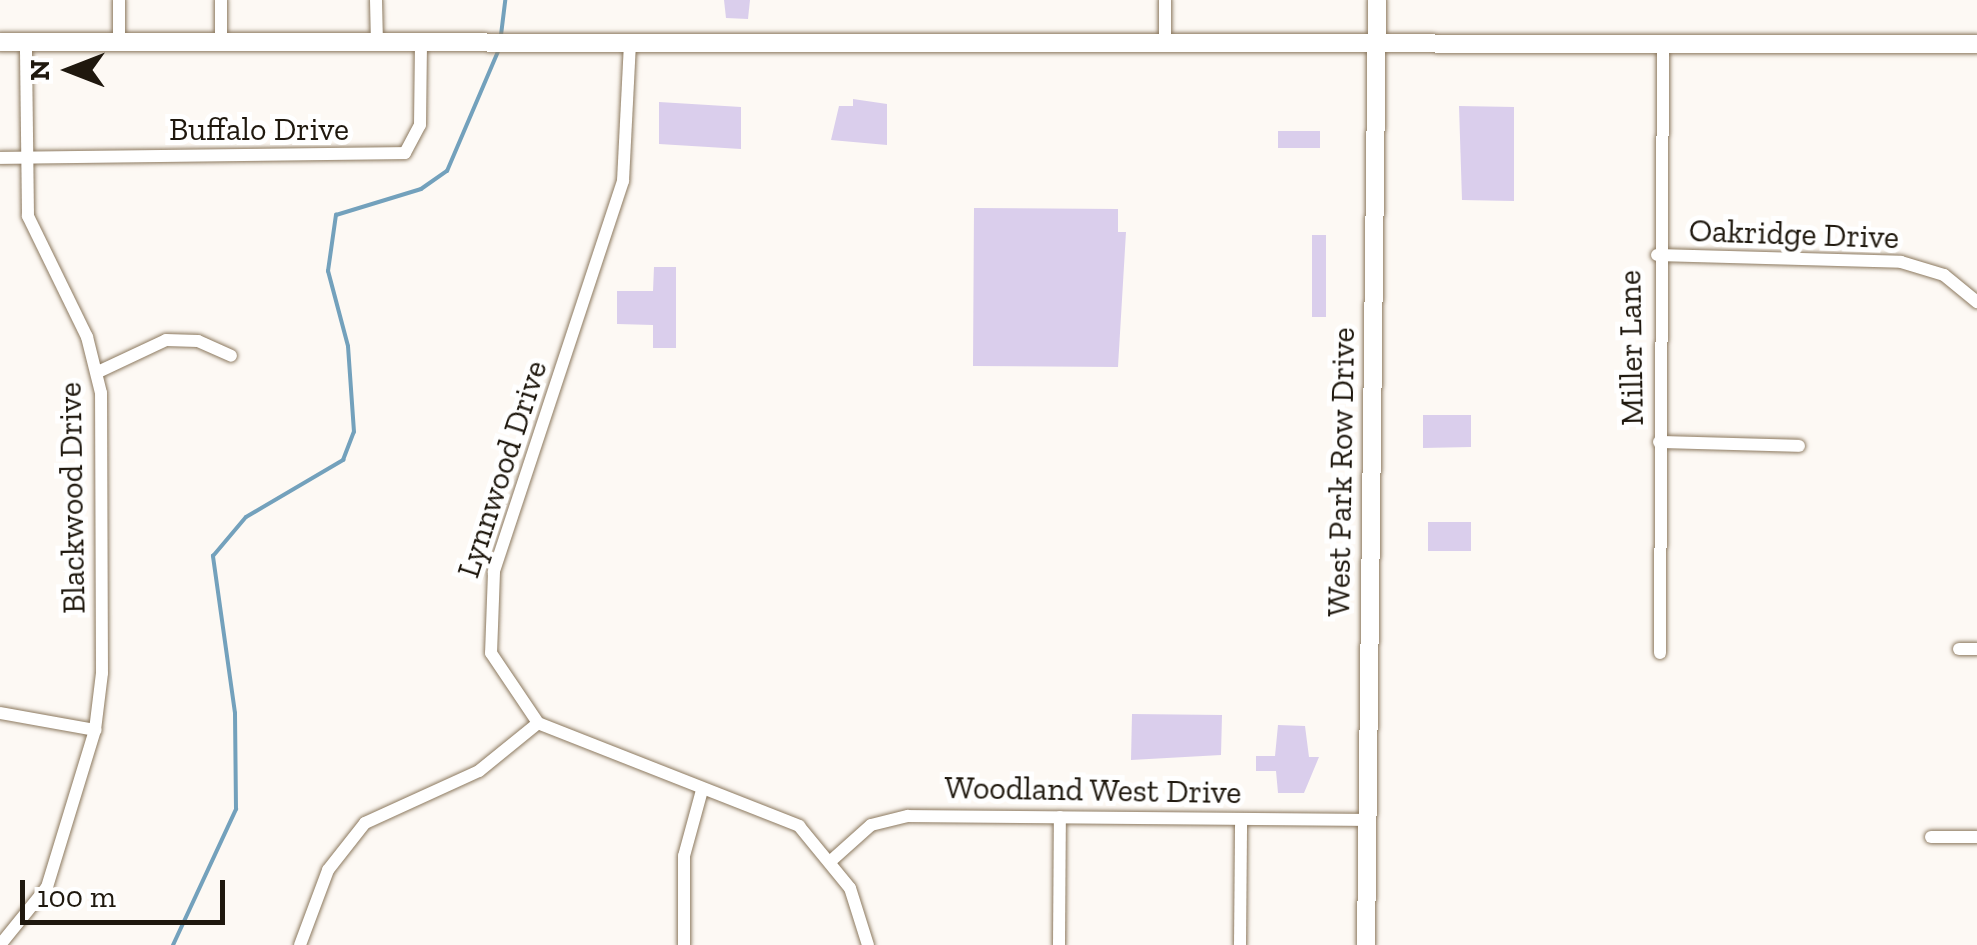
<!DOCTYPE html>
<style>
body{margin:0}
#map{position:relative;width:1977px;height:945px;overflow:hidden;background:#fdf9f4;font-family:"Zilla Slab",serif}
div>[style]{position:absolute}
.stream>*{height:4px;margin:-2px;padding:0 2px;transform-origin:2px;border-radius:2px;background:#73a1bc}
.building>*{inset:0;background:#daceec}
.roads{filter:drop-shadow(0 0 2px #8c795f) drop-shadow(0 0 2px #8c795f)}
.minor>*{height:12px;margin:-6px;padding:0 6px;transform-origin:6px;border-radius:6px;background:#fff}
.secondary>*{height:18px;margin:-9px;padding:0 9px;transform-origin:9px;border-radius:9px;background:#fff}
span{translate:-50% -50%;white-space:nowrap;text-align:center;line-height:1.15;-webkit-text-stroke:10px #fff;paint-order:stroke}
.street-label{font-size:32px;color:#1f180e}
.north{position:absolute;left:20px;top:20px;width:100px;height:100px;-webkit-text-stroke:8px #fff;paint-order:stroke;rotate:270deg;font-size:28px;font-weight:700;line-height:40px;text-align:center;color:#1f180e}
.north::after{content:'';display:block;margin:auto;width:35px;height:45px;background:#1f180e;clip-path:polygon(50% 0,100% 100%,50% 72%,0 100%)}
.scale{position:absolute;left:20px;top:880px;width:205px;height:45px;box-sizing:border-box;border:5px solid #1f180e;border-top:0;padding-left:12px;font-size:30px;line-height:35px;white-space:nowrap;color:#1f180e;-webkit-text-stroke:8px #fff;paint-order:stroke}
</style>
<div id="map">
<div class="stream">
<i style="left:501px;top:35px;width:35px;rotate:-83deg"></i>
<i style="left:173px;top:945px;width:150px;rotate:-65.1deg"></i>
<i style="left:236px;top:809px;width:96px;rotate:-90.6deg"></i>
<i style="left:235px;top:713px;width:159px;rotate:-98deg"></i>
<i style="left:213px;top:556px;width:51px;rotate:-49.8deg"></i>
<i style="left:246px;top:517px;width:113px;rotate:-30.4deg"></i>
<i style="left:343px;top:460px;width:30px;rotate:-69deg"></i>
<i style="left:354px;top:432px;width:86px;rotate:-94deg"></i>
<i style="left:348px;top:346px;width:78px;rotate:-104.9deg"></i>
<i style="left:328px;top:271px;width:57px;rotate:-81.9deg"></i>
<i style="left:336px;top:215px;width:89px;rotate:-17deg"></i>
<i style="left:421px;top:189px;width:32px;rotate:-35deg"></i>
<i style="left:447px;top:171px;width:133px;rotate:-66.9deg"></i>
</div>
<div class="building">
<i style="clip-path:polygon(724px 0,750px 0,748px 19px,726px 18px)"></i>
<i style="clip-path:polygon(853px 99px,887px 104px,887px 145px,831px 140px,839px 106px,853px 106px)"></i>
<i style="clip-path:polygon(659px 102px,741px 107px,741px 149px,659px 144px)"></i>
<i style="clip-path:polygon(1459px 106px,1514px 107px,1514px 201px,1462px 200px)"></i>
<i style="clip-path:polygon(1278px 131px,1320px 131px,1320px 148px,1278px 148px)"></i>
<i style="clip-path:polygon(974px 208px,1118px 209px,1118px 232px,1126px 232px,1118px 367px,973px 366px)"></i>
<i style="clip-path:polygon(1312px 235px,1326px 235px,1326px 317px,1312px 317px)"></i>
<i style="clip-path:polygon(654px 267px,676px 267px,676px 348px,653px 348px,653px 325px,617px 324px,617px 291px,653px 291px)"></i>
<i style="clip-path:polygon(1423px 415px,1471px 415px,1471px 447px,1423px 448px)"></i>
<i style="clip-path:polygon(1428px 522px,1471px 522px,1471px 551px,1428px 551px)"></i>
<i style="clip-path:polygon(1132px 714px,1222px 715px,1221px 755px,1131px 760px)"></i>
<i style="clip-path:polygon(1278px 725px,1305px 726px,1309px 757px,1319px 757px,1304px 793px,1278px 793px,1276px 771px,1256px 771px,1256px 756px,1275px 756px)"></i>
</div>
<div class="roads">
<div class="minor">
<i style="left:221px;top:0;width:43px;rotate:90deg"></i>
<i style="left:376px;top:0;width:45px;rotate:88.7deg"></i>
<i style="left:1165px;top:39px;width:39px;rotate:-90deg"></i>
<i style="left:119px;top:40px;width:40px;rotate:-90deg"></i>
<i style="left:630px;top:43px;width:138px;rotate:92.9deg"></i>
<i style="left:623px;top:181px;width:412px;rotate:108.3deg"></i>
<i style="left:494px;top:572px;width:81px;rotate:92.1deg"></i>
<i style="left:491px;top:653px;width:84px;rotate:56.1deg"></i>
<i style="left:538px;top:723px;width:281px;rotate:21.5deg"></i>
<i style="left:799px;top:826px;width:80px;rotate:50.6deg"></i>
<i style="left:850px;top:888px;width:60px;rotate:72.5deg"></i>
<i style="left:0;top:158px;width:405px;rotate:-0.7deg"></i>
<i style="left:405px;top:153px;width:32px;rotate:-62deg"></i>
<i style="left:420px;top:125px;width:80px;rotate:-89.3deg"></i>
<i style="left:1657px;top:255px;width:244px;rotate:1.6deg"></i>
<i style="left:1901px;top:262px;width:45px;rotate:16.8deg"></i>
<i style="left:1944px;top:275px;width:43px;rotate:39.3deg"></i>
<i style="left:98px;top:372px;width:75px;rotate:-25.2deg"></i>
<i style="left:166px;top:340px;width:32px;rotate:2deg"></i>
<i style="left:198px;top:341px;width:36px;rotate:24deg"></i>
<i style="left:1659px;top:442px;width:140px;rotate:1.6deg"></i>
<i style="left:1959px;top:649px;width:18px"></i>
<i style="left:1660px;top:653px;width:610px;rotate:-89.72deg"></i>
<i style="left:0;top:713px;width:97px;rotate:10.1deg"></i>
<i style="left:1931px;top:837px;width:46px"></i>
<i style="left:833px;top:859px;width:51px;rotate:-41.8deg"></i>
<i style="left:871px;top:825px;width:38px;rotate:-14deg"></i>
<i style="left:908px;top:816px;width:459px;rotate:0.5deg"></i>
<i style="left:0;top:945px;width:75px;rotate:-51deg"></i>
<i style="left:47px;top:887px;width:164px;rotate:-73deg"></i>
<i style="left:95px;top:730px;width:57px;rotate:-83deg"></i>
<i style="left:102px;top:673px;width:280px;rotate:-90.2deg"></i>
<i style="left:101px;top:393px;width:58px;rotate:-104deg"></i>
<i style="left:87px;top:337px;width:135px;rotate:-116deg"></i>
<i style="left:28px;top:216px;width:175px;rotate:-90.7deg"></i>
<i style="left:300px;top:945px;width:80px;rotate:-69.5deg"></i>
<i style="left:328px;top:870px;width:60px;rotate:-51.8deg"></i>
<i style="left:365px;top:823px;width:125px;rotate:-24.5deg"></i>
<i style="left:479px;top:771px;width:76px;rotate:-39.1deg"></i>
<i style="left:684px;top:945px;width:89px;rotate:-90deg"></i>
<i style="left:684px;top:856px;width:68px;rotate:-74.7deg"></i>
<i style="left:1059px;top:945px;width:128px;rotate:-89.6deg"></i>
<i style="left:1240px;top:945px;width:124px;rotate:-89.5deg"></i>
</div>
<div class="secondary">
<i style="left:0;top:42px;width:1977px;rotate:0.06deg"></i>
<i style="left:1366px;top:945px;width:945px;rotate:-89.33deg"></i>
</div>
</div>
<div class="street-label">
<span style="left:259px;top:129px">Buffalo Drive</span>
<span style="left:1794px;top:234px;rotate:2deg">Oakridge Drive</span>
<span style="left:1631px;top:348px;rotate:-91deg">Miller Lane</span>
<span style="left:502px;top:469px;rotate:-72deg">Lynnwood Drive</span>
<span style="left:1341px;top:472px;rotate:-89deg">West Park Row Drive</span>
<span style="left:72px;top:498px;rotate:-91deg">Blackwood Drive</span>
<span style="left:1093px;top:790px;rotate:1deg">Woodland West Drive</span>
</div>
<div class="north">N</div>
<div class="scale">100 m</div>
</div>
